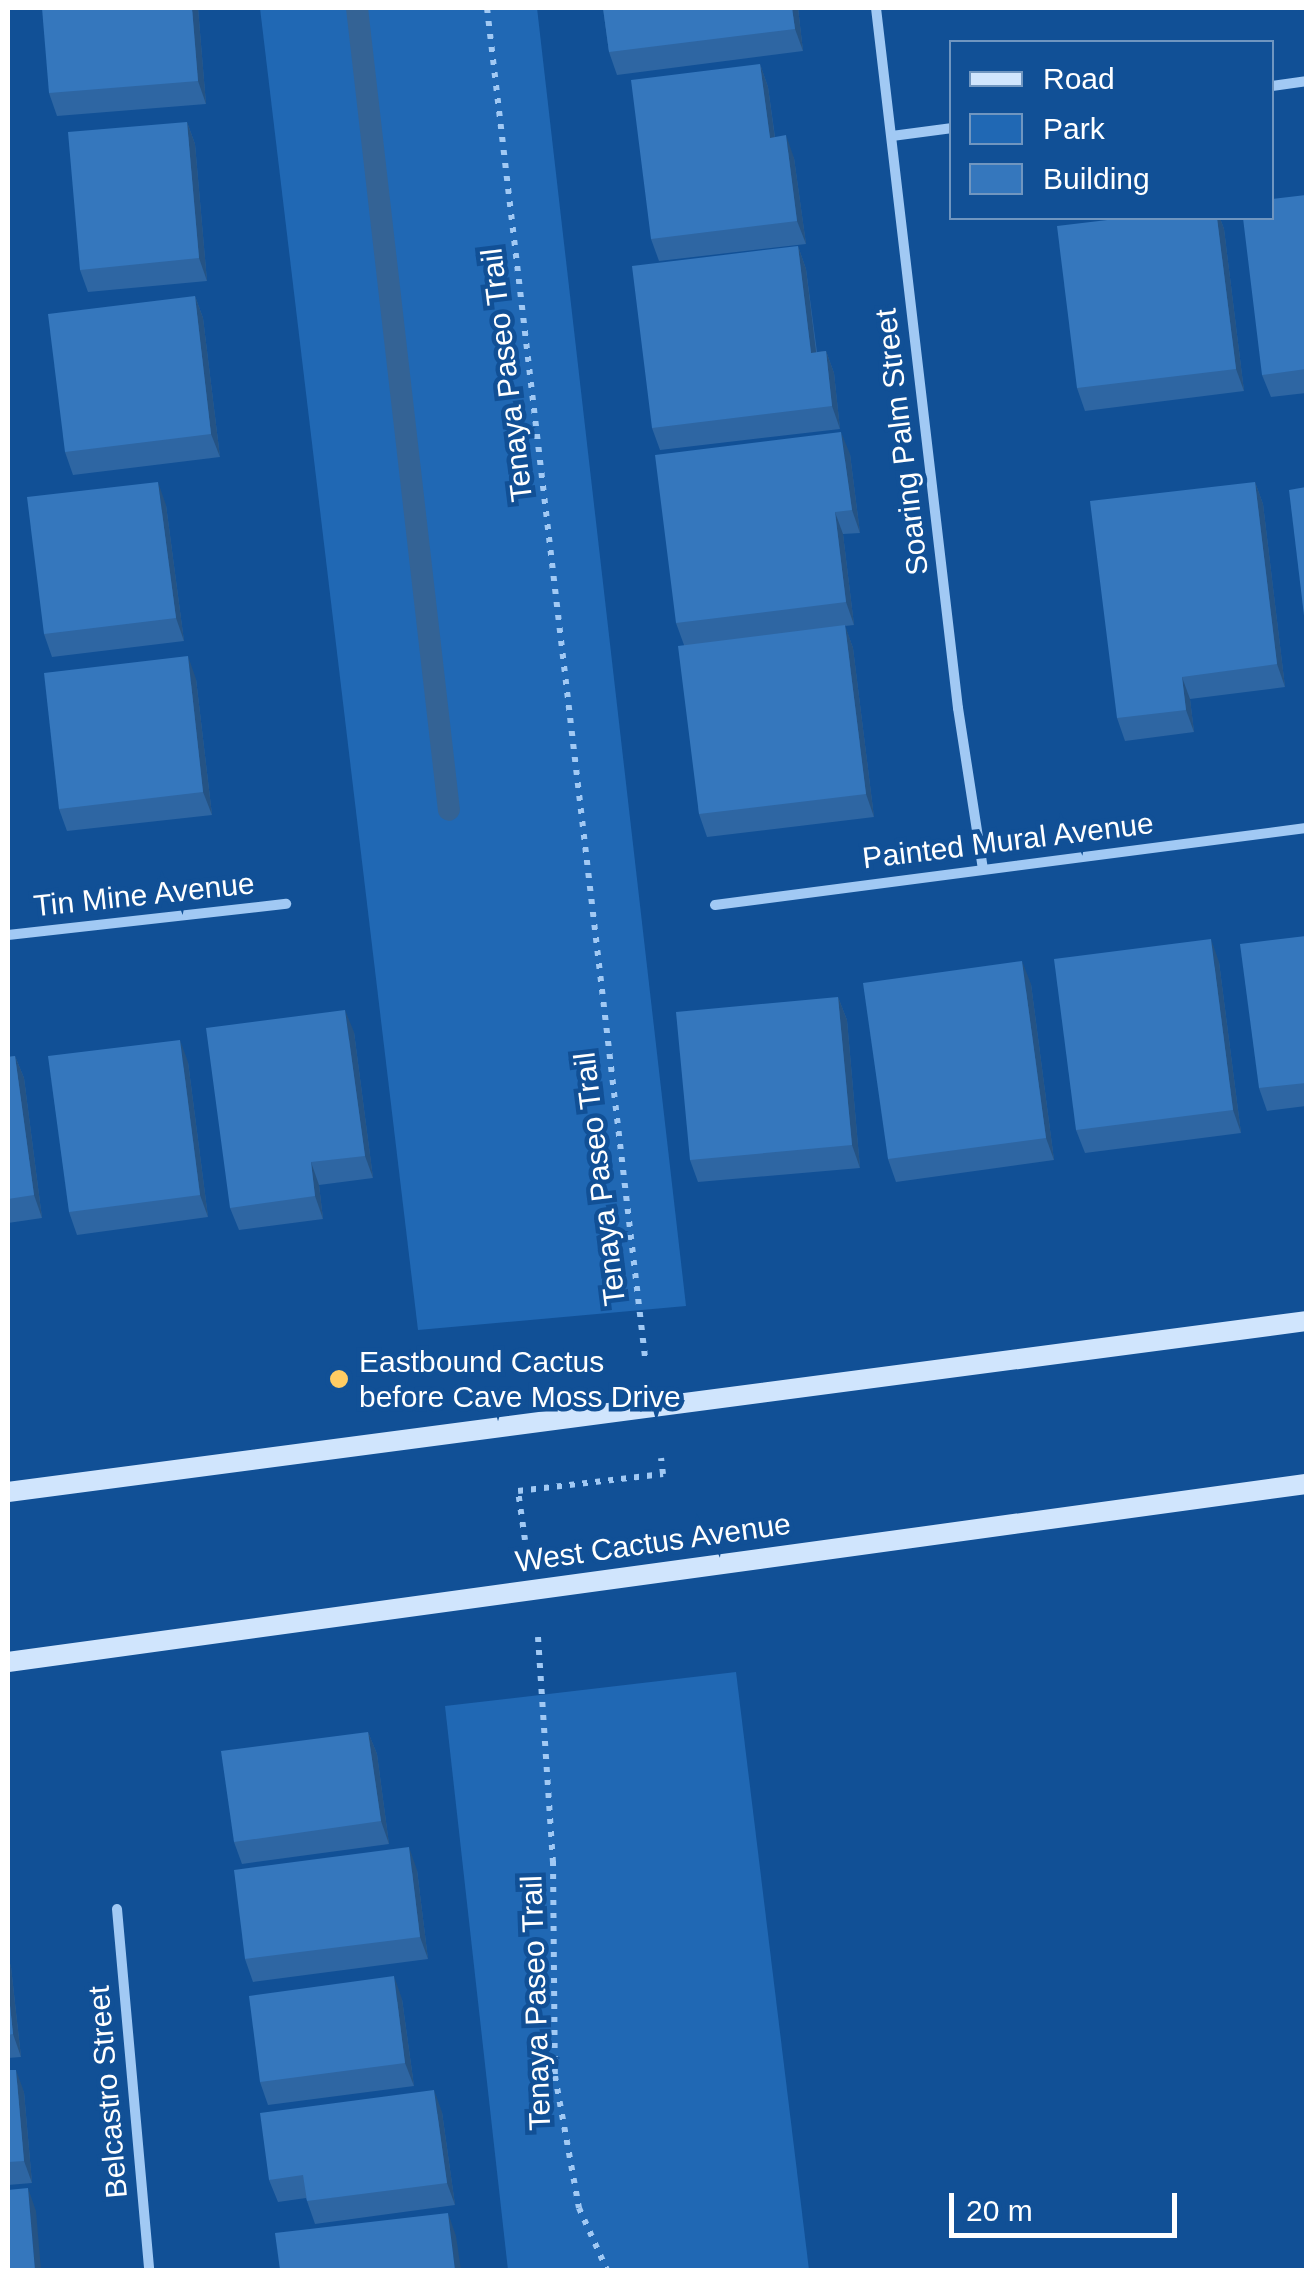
<!DOCTYPE html>
<style>
body{margin:0}
#map{position:relative;width:1314px;height:2278px;overflow:hidden;background:#115096;font-family:Helvetica,sans-serif}
div>[style]{position:absolute}
.green>*{inset:0;background:#2068b4}
.stream>*{height:22px;margin:-11px;padding:0 11px;transform-origin:11px;border-radius:11px;background:#346395}
.path>*{height:6px;margin-top:-3px;transform-origin:0;background:repeating-linear-gradient(90deg,#a1c9f4 0 5px,transparent 0 13px)}
.street>*{height:10px;margin:-5px;padding:0 5px;transform-origin:5px;border-radius:5px;background:#a1c9f4}
.secondary>*{height:20px;margin:-10px;padding:0 10px;transform-origin:10px;border-radius:10px;background:#d0e5fd}
.wall>*{inset:0;background:#2e66a3}
.shaded-wall>*{inset:0;background:#255384}
.building>*{inset:0;background:#3577bd}
.dots>*{width:28px;height:28px;translate:-50% -50%;box-sizing:border-box;border:5px solid #115096;border-radius:50%}
span{translate:-50% -50%;white-space:nowrap;text-align:center;line-height:1.15;-webkit-text-stroke:9px #115096;paint-order:stroke}
.street-label{font-size:30px;color:#fff}
.poi-label{font-size:30px;color:#fff}
.left{translate:0 -50%;text-align:left}
.frame{position:absolute;inset:0;border:10px solid #fff;pointer-events:none}
.legend{position:absolute;left:949px;top:40px;width:325px;height:180px;box-sizing:border-box;background:#115096;border:2px solid #7096c0;margin:0;padding:12px 18px;list-style:none;font-size:30px;color:#fff}
.legend li{display:flex;align-items:center;gap:20px;height:50px}
.legend b{width:50px;border:2px solid #7096c0}
.scale{position:absolute;left:949px;top:2193px;width:228px;height:45px;box-sizing:border-box;border:5px solid #fff;border-top:0;padding-left:12px;font-size:30px;line-height:35px;white-space:nowrap;color:#fff;-webkit-text-stroke:8px #115096;paint-order:stroke}
</style>
<div id="map">
<div class="green">
<i style="clip-path:polygon(260px 8px,537px 8px,686px 1306px,418px 1330px)"></i>
<i style="clip-path:polygon(736px 1672px,809px 2270px,508px 2270px,445px 1706px)"></i>
</div>
<div class="stream">
<i style="left:357px;top:8px;width:807px;rotate:83.46deg"></i>
</div>
<div class="path">
<i style="left:487px;top:8px;width:1358px;rotate:83.32deg"></i>
<i style="left:525px;top:1540px;width:49px;rotate:-98.1deg"></i>
<i style="left:518px;top:1491px;width:146px;rotate:-6.7deg"></i>
<i style="left:663px;top:1474px;width:16px;rotate:-97deg"></i>
<i style="left:538px;top:1637px;width:225px;rotate:86.2deg"></i>
<i style="left:553px;top:1861px;width:215px;rotate:89.5deg"></i>
<i style="left:555px;top:2076px;width:134px;rotate:79.7deg"></i>
<i style="left:579px;top:2208px;width:68px;rotate:65.7deg"></i>
</div>
<div class="street">
<i style="left:876px;top:8px;width:705px;rotate:83.32deg"></i>
<i style="left:958px;top:708px;width:163px;rotate:81.2deg"></i>
<i style="left:1272px;top:86px;width:34px;rotate:-8deg"></i>
<i style="left:892px;top:136px;width:61px;rotate:-7.6deg"></i>
<i style="left:715px;top:905px;width:596px;rotate:-7.42deg"></i>
<i style="left:8px;top:935px;width:280px;rotate:-6.4deg"></i>
<i style="left:117px;top:1909px;width:362px;rotate:84.9deg"></i>
</div>
<div class="secondary">
<i style="left:8px;top:1492px;width:1309px;rotate:-7.5deg"></i>
<i style="left:8px;top:1662px;width:1310px;rotate:-7.81deg"></i>
</div>
<div class="wall">
<i style="clip-path:polygon(198px 8px,206px 104px,57px 116px,49px 93px)"></i>
<i style="clip-path:polygon(603px 8px,798px 8px,803px 51px,617px 75px,609px 52px)"></i>
<i style="clip-path:polygon(760px 64px,768px 87px,775px 137px,794px 158px,806px 244px,659px 261px,651px 239px)"></i>
<i style="clip-path:polygon(187px 122px,195px 144px,207px 281px,88px 292px,80px 270px)"></i>
<i style="clip-path:polygon(1306px 195px,1306px 393px,1271px 397px,1262px 375px)"></i>
<i style="clip-path:polygon(1124px 218px,1220px 218px,1224px 229px,1244px 391px,1085px 411px,1077px 388px)"></i>
<i style="clip-path:polygon(798px 246px,806px 269px,817px 352px,826px 351px,834px 373px,840px 429px,660px 450px,652px 428px)"></i>
<i style="clip-path:polygon(195px 296px,203px 318px,220px 457px,73px 475px,65px 452px)"></i>
<i style="clip-path:polygon(850px 454px,860px 533px,843px 534px,854px 625px,845px 626px,853px 648px,874px 817px,707px 837px,699px 814px,684px 645px,676px 623px)"></i>
<i style="clip-path:polygon(1255px 482px,1263px 504px,1285px 687px,1190px 699px,1194px 732px,1125px 741px,1117px 718px)"></i>
<i style="clip-path:polygon(166px 505px,184px 641px,52px 657px,44px 634px)"></i>
<i style="clip-path:polygon(196px 679px,212px 815px,67px 831px,59px 809px)"></i>
<i style="clip-path:polygon(1306px 936px,1306px 1106px,1267px 1111px,1259px 1088px)"></i>
<i style="clip-path:polygon(1219px 962px,1241px 1133px,1085px 1153px,1076px 1130px)"></i>
<i style="clip-path:polygon(1031px 984px,1054px 1160px,896px 1182px,888px 1159px)"></i>
<i style="clip-path:polygon(838px 997px,847px 1020px,860px 1168px,698px 1182px,690px 1160px)"></i>
<i style="clip-path:polygon(354px 1032px,373px 1178px,319px 1185px,323px 1219px,239px 1230px,230px 1208px)"></i>
<i style="clip-path:polygon(15px 1056px,24px 1078px,42px 1218px,8px 1223px,8px 1057px)"></i>
<i style="clip-path:polygon(188px 1062px,208px 1217px,77px 1235px,69px 1212px)"></i>
<i style="clip-path:polygon(368px 1732px,377px 1754px,389px 1844px,242px 1864px,234px 1842px)"></i>
<i style="clip-path:polygon(417px 1870px,428px 1959px,253px 1982px,245px 1959px)"></i>
<i style="clip-path:polygon(8px 1957px,11px 1967px,21px 2057px,8px 2058px)"></i>
<i style="clip-path:polygon(402px 1999px,414px 2086px,268px 2105px,260px 2082px)"></i>
<i style="clip-path:polygon(8px 2070px,24px 2092px,32px 2183px,8px 2185px)"></i>
<i style="clip-path:polygon(442px 2112px,455px 2205px,315px 2224px,306px 2198px,278px 2202px,269px 2180px)"></i>
</div>
<div class="shaded-wall">
<i style="clip-path:polygon(192px 8px,198px 8px,206px 104px,198px 81px)"></i>
<i style="clip-path:polygon(792px 8px,798px 8px,803px 51px,795px 29px)"></i>
<i style="clip-path:polygon(760px 64px,768px 87px,778px 161px,770px 138px)"></i>
<i style="clip-path:polygon(187px 122px,195px 144px,207px 281px,199px 258px)"></i>
<i style="clip-path:polygon(786px 135px,794px 158px,806px 244px,797px 221px)"></i>
<i style="clip-path:polygon(1217px 218px,1220px 218px,1224px 229px,1244px 391px,1236px 369px)"></i>
<i style="clip-path:polygon(798px 246px,806px 269px,819px 376px,811px 353px)"></i>
<i style="clip-path:polygon(195px 296px,203px 318px,220px 457px,211px 434px)"></i>
<i style="clip-path:polygon(826px 351px,834px 373px,840px 429px,832px 406px)"></i>
<i style="clip-path:polygon(841px 432px,850px 454px,860px 533px,852px 510px)"></i>
<i style="clip-path:polygon(158px 482px,166px 505px,184px 641px,176px 618px)"></i>
<i style="clip-path:polygon(1255px 482px,1263px 504px,1285px 687px,1277px 664px)"></i>
<i style="clip-path:polygon(835px 512px,843px 534px,854px 625px,846px 602px)"></i>
<i style="clip-path:polygon(845px 625px,853px 648px,874px 817px,866px 794px)"></i>
<i style="clip-path:polygon(188px 656px,196px 679px,212px 815px,203px 792px)"></i>
<i style="clip-path:polygon(1182px 677px,1190px 699px,1194px 732px,1186px 710px)"></i>
<i style="clip-path:polygon(1211px 939px,1219px 962px,1241px 1133px,1233px 1110px)"></i>
<i style="clip-path:polygon(1022px 961px,1031px 984px,1054px 1160px,1046px 1138px)"></i>
<i style="clip-path:polygon(838px 997px,847px 1020px,860px 1168px,852px 1145px)"></i>
<i style="clip-path:polygon(345px 1010px,354px 1032px,373px 1178px,365px 1156px)"></i>
<i style="clip-path:polygon(180px 1040px,188px 1062px,208px 1217px,200px 1195px)"></i>
<i style="clip-path:polygon(15px 1056px,24px 1078px,42px 1218px,34px 1195px)"></i>
<i style="clip-path:polygon(311px 1162px,319px 1185px,323px 1219px,315px 1196px)"></i>
<i style="clip-path:polygon(368px 1732px,377px 1754px,389px 1844px,381px 1821px)"></i>
<i style="clip-path:polygon(409px 1847px,417px 1870px,428px 1959px,420px 1937px)"></i>
<i style="clip-path:polygon(8px 1957px,11px 1967px,21px 2057px,13px 2034px,8px 1986px)"></i>
<i style="clip-path:polygon(394px 1976px,402px 1999px,414px 2086px,405px 2063px)"></i>
<i style="clip-path:polygon(16px 2070px,24px 2092px,32px 2183px,24px 2161px)"></i>
<i style="clip-path:polygon(434px 2090px,442px 2112px,455px 2205px,447px 2183px)"></i>
<i style="clip-path:polygon(28px 2188px,36px 2211px,41px 2270px,35px 2270px)"></i>
<i style="clip-path:polygon(448px 2213px,456px 2236px,461px 2270px,455px 2270px)"></i>
</div>
<div class="building">
<i style="clip-path:polygon(42px 8px,192px 8px,198px 81px,49px 93px)"></i>
<i style="clip-path:polygon(603px 8px,792px 8px,795px 29px,609px 52px)"></i>
<i style="clip-path:polygon(760px 64px,770px 138px,786px 135px,797px 221px,651px 239px,631px 80px)"></i>
<i style="clip-path:polygon(187px 122px,199px 258px,80px 270px,68px 132px)"></i>
<i style="clip-path:polygon(1306px 195px,1306px 369px,1262px 375px,1243px 218px,1272px 218px,1272px 199px)"></i>
<i style="clip-path:polygon(1124px 218px,1217px 218px,1236px 369px,1077px 388px,1057px 226px)"></i>
<i style="clip-path:polygon(798px 246px,811px 353px,826px 351px,832px 406px,652px 428px,632px 266px)"></i>
<i style="clip-path:polygon(195px 296px,211px 434px,65px 452px,48px 314px)"></i>
<i style="clip-path:polygon(841px 432px,852px 510px,835px 512px,846px 602px,676px 623px,655px 455px)"></i>
<i style="clip-path:polygon(158px 482px,176px 618px,44px 634px,27px 497px)"></i>
<i style="clip-path:polygon(1255px 482px,1277px 664px,1182px 677px,1186px 710px,1117px 718px,1090px 501px)"></i>
<i style="clip-path:polygon(1306px 487px,1306px 632px,1289px 490px)"></i>
<i style="clip-path:polygon(845px 625px,866px 794px,699px 814px,678px 646px)"></i>
<i style="clip-path:polygon(188px 656px,203px 792px,59px 809px,44px 673px)"></i>
<i style="clip-path:polygon(1306px 936px,1306px 1083px,1259px 1088px,1240px 944px)"></i>
<i style="clip-path:polygon(1211px 939px,1233px 1110px,1076px 1130px,1054px 959px)"></i>
<i style="clip-path:polygon(1022px 961px,1046px 1138px,888px 1159px,863px 983px)"></i>
<i style="clip-path:polygon(838px 997px,852px 1145px,690px 1160px,676px 1012px)"></i>
<i style="clip-path:polygon(345px 1010px,365px 1156px,311px 1162px,315px 1196px,230px 1208px,206px 1028px)"></i>
<i style="clip-path:polygon(180px 1040px,200px 1195px,69px 1212px,48px 1056px)"></i>
<i style="clip-path:polygon(15px 1056px,34px 1195px,8px 1199px,8px 1057px)"></i>
<i style="clip-path:polygon(368px 1732px,381px 1821px,234px 1842px,221px 1751px)"></i>
<i style="clip-path:polygon(409px 1847px,420px 1937px,245px 1959px,234px 1870px)"></i>
<i style="clip-path:polygon(394px 1976px,405px 2063px,260px 2082px,249px 1996px)"></i>
<i style="clip-path:polygon(8px 1986px,13px 2034px,8px 2035px)"></i>
<i style="clip-path:polygon(8px 2070px,16px 2070px,24px 2161px,8px 2162px)"></i>
<i style="clip-path:polygon(434px 2090px,447px 2183px,307px 2201px,303px 2175px,269px 2180px,260px 2113px)"></i>
<i style="clip-path:polygon(28px 2188px,35px 2270px,8px 2270px,8px 2190px)"></i>
<i style="clip-path:polygon(448px 2213px,455px 2270px,280px 2270px,275px 2233px)"></i>
</div>
<div class="dots">
<i style="left:339px;top:1379px;background:#ffcc63"></i>
</div>
<div class="street-label">
<span style="left:507px;top:375px;rotate:-97deg">Tenaya Paseo Trail</span>
<span style="left:902px;top:442px;rotate:-97deg">Soaring Palm Street</span>
<span style="left:1008px;top:841px;rotate:-7deg">Painted Mural Avenue</span>
<span style="left:144px;top:895px;rotate:-6deg">Tin Mine Avenue</span>
<span style="left:600px;top:1179px;rotate:-97deg">Tenaya Paseo Trail</span>
<span style="left:653px;top:1543px;rotate:-8deg">West Cactus Avenue</span>
<span style="left:536px;top:2003px;rotate:-92deg">Tenaya Paseo Trail</span>
<span style="left:108px;top:2092px;rotate:-95deg">Belcastro Street</span>
</div>
<div class="poi-label">
<span class="left" style="left:359px;top:1379px">Eastbound Cactus<br>before Cave Moss Drive</span>
</div>
<div class="frame"></div>
<ul class="legend">
<li><b style="height:12px;background:#d0e5fd"></b>Road</li>
<li><b style="height:28px;background:#2068b4"></b>Park</li>
<li><b style="height:28px;background:#3577bd"></b>Building</li>
</ul>
<div class="scale">20 m</div>
</div>
